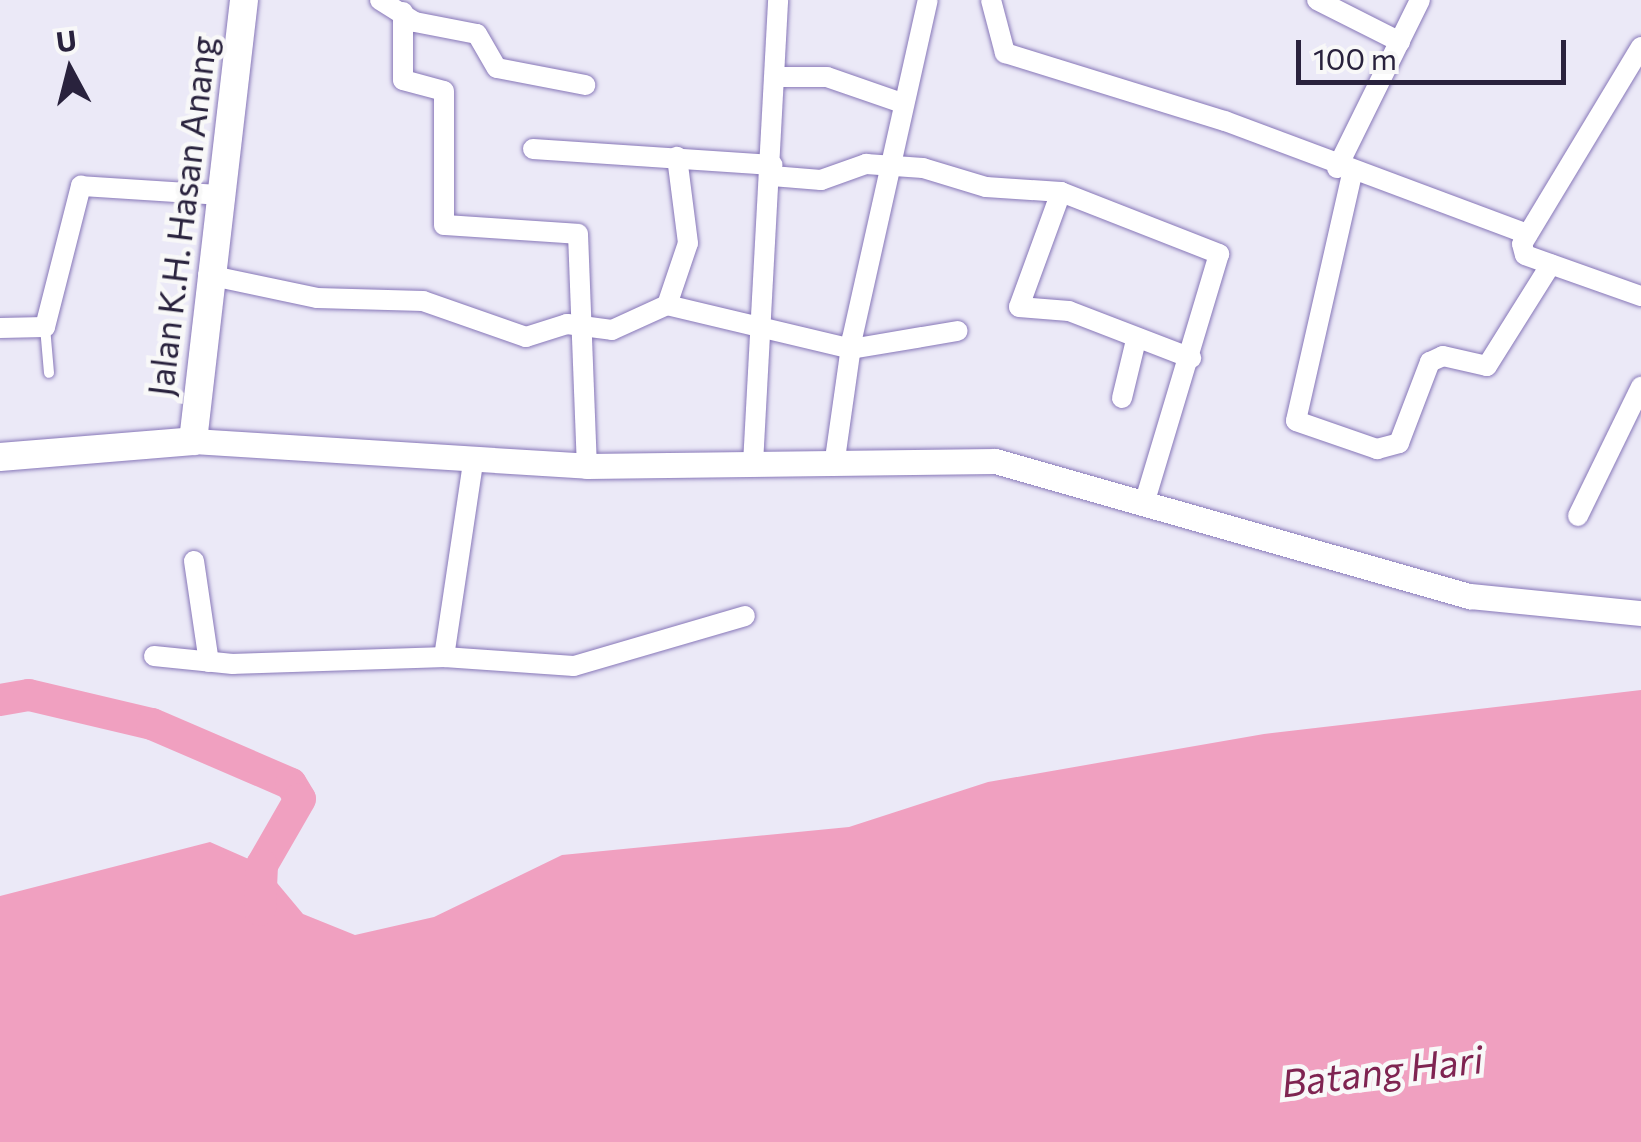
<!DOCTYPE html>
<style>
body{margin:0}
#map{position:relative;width:1641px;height:1142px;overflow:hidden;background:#ebe9f7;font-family:Commissioner,sans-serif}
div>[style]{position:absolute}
.water>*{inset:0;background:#f0a0c0}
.river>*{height:32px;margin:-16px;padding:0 16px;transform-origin:16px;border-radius:16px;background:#f0a0c0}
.roads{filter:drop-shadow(0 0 2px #8777b8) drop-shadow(0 0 2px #8777b8)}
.service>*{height:10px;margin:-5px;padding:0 5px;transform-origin:5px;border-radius:5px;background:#fff}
.minor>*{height:20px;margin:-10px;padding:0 10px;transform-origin:10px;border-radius:10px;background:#fff}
.tertiary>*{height:25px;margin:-12.5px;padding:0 12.5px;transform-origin:12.5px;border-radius:12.5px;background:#fff}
.secondary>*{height:28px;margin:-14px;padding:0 14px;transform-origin:14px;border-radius:14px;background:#fff}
span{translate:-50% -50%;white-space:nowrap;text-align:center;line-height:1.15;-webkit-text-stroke:9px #f8f8f8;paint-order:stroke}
.street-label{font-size:35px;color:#29223d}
.water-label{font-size:38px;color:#7f2451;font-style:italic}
.north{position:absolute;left:20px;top:20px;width:100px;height:100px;-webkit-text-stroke:8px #f8f8f8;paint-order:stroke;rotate:353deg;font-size:28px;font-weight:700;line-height:40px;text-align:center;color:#29223d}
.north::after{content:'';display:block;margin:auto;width:35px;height:45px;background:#29223d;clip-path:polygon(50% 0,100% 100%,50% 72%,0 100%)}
.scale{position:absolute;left:1296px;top:40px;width:270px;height:45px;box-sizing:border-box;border:5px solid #29223d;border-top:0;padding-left:12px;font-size:30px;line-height:35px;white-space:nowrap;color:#29223d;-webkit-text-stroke:8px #f8f8f8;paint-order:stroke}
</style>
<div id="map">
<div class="water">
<i style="clip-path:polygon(1641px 690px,1641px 1142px,0 1142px,0 896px,210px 842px,262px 865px,303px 914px,355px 935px,434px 917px,562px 855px,849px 827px,988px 782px,1264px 734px)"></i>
</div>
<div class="river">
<i style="left:0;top:700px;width:29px;rotate:-10deg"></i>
<i style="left:29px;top:695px;width:126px;rotate:13.3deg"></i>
<i style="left:152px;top:724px;width:151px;rotate:23.3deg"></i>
<i style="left:291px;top:784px;width:17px;rotate:59deg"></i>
<i style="left:300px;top:799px;width:76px;rotate:119.9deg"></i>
<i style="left:262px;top:865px;width:45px;rotate:92.5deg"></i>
</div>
<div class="roads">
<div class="service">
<i style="left:45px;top:327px;width:46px;rotate:85deg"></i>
</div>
<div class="minor">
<i style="left:380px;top:0;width:41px;rotate:32.2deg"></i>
<i style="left:415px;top:22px;width:63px;rotate:11deg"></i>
<i style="left:477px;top:34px;width:39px;rotate:60deg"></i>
<i style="left:497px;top:68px;width:90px;rotate:10.9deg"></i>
<i style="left:991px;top:0;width:55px;rotate:75.2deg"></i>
<i style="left:1005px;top:53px;width:230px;rotate:17.2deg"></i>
<i style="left:1225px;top:121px;width:323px;rotate:20.5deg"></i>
<i style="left:1317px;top:0;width:93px;rotate:26.8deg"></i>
<i style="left:403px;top:12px;width:68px;rotate:90deg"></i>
<i style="left:403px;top:80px;width:42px;rotate:15deg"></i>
<i style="left:444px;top:91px;width:134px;rotate:90deg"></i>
<i style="left:444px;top:225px;width:134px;rotate:3.8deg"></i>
<i style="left:578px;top:234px;width:232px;rotate:87.8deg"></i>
<i style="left:1641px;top:47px;width:230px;rotate:121.1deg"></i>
<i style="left:1522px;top:244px;width:11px;rotate:75deg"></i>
<i style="left:1525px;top:255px;width:123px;rotate:19.5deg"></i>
<i style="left:775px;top:77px;width:52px"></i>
<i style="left:827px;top:77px;width:79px;rotate:19.1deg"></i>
<i style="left:533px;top:149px;width:240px;rotate:3.8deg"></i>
<i style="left:1337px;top:168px;width:187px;rotate:-63.7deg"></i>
<i style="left:1352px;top:174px;width:253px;rotate:102.8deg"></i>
<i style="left:1296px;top:421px;width:86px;rotate:19.1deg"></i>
<i style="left:1377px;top:449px;width:23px;rotate:-15deg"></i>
<i style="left:1399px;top:443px;width:87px;rotate:-69.1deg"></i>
<i style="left:1430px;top:362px;width:14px;rotate:-25deg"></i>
<i style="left:1443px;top:356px;width:45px;rotate:12.8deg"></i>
<i style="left:1487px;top:366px;width:120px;rotate:-57.9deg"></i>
<i style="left:772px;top:176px;width:49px;rotate:4.7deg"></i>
<i style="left:821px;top:180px;width:48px;rotate:-19.6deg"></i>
<i style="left:866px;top:164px;width:57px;rotate:4deg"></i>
<i style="left:923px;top:168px;width:66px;rotate:16.8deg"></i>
<i style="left:986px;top:187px;width:75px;rotate:3.8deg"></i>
<i style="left:1061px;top:192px;width:170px;rotate:21.4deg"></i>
<i style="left:1219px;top:254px;width:258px;rotate:106.7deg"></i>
<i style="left:1061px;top:192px;width:122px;rotate:110.1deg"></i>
<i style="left:1019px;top:307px;width:50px;rotate:4.6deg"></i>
<i style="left:1069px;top:311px;width:131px;rotate:21.1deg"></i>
<i style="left:208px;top:275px;width:111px;rotate:11.9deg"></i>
<i style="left:317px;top:298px;width:106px;rotate:1.6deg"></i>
<i style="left:423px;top:301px;width:109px;rotate:19.3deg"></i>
<i style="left:526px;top:337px;width:43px;rotate:-17.6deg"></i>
<i style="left:567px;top:324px;width:45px;rotate:7.6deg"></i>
<i style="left:612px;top:330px;width:60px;rotate:-24.4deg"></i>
<i style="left:667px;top:305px;width:189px;rotate:13.4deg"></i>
<i style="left:851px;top:349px;width:108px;rotate:-9.6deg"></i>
<i style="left:667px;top:305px;width:65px;rotate:-71.3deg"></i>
<i style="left:688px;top:243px;width:87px;rotate:-97.3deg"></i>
<i style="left:0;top:328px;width:45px;rotate:-1.3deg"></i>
<i style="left:45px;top:327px;width:146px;rotate:-75.7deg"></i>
<i style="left:81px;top:186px;width:139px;rotate:3.7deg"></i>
<i style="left:1122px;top:398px;width:60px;rotate:-76.4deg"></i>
<i style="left:835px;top:459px;width:121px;rotate:-81.9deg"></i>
<i style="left:852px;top:339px;width:347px;rotate:-77.4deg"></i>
<i style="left:753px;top:464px;width:465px;rotate:-86.9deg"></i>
<i style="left:1578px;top:516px;width:144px;rotate:-64deg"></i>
<i style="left:194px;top:561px;width:102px;rotate:81.6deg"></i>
<i style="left:154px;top:656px;width:79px;rotate:5.8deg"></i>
<i style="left:233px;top:664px;width:211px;rotate:-1.9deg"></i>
<i style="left:444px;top:657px;width:197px;rotate:-81.5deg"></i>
<i style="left:444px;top:657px;width:130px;rotate:4deg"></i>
<i style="left:574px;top:666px;width:178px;rotate:-16.3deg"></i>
</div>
<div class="tertiary">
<i style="left:193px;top:441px;width:395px;rotate:3.6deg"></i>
<i style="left:587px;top:466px;width:408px;rotate:-0.7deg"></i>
<i style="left:995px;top:461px;width:494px;rotate:15.9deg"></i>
<i style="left:1470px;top:596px;width:172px;rotate:5.7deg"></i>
</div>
<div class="secondary">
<i style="left:0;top:457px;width:194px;rotate:-4.7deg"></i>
<i style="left:193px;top:441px;width:444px;rotate:-83.4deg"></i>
</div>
</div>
<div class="street-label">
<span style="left:181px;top:216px;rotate:-83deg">Jalan K.H. Hasan Anang</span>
</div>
<div class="water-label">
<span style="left:1382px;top:1070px;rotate:-7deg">Batang Hari</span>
</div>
<div class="north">U</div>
<div class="scale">100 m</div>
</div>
